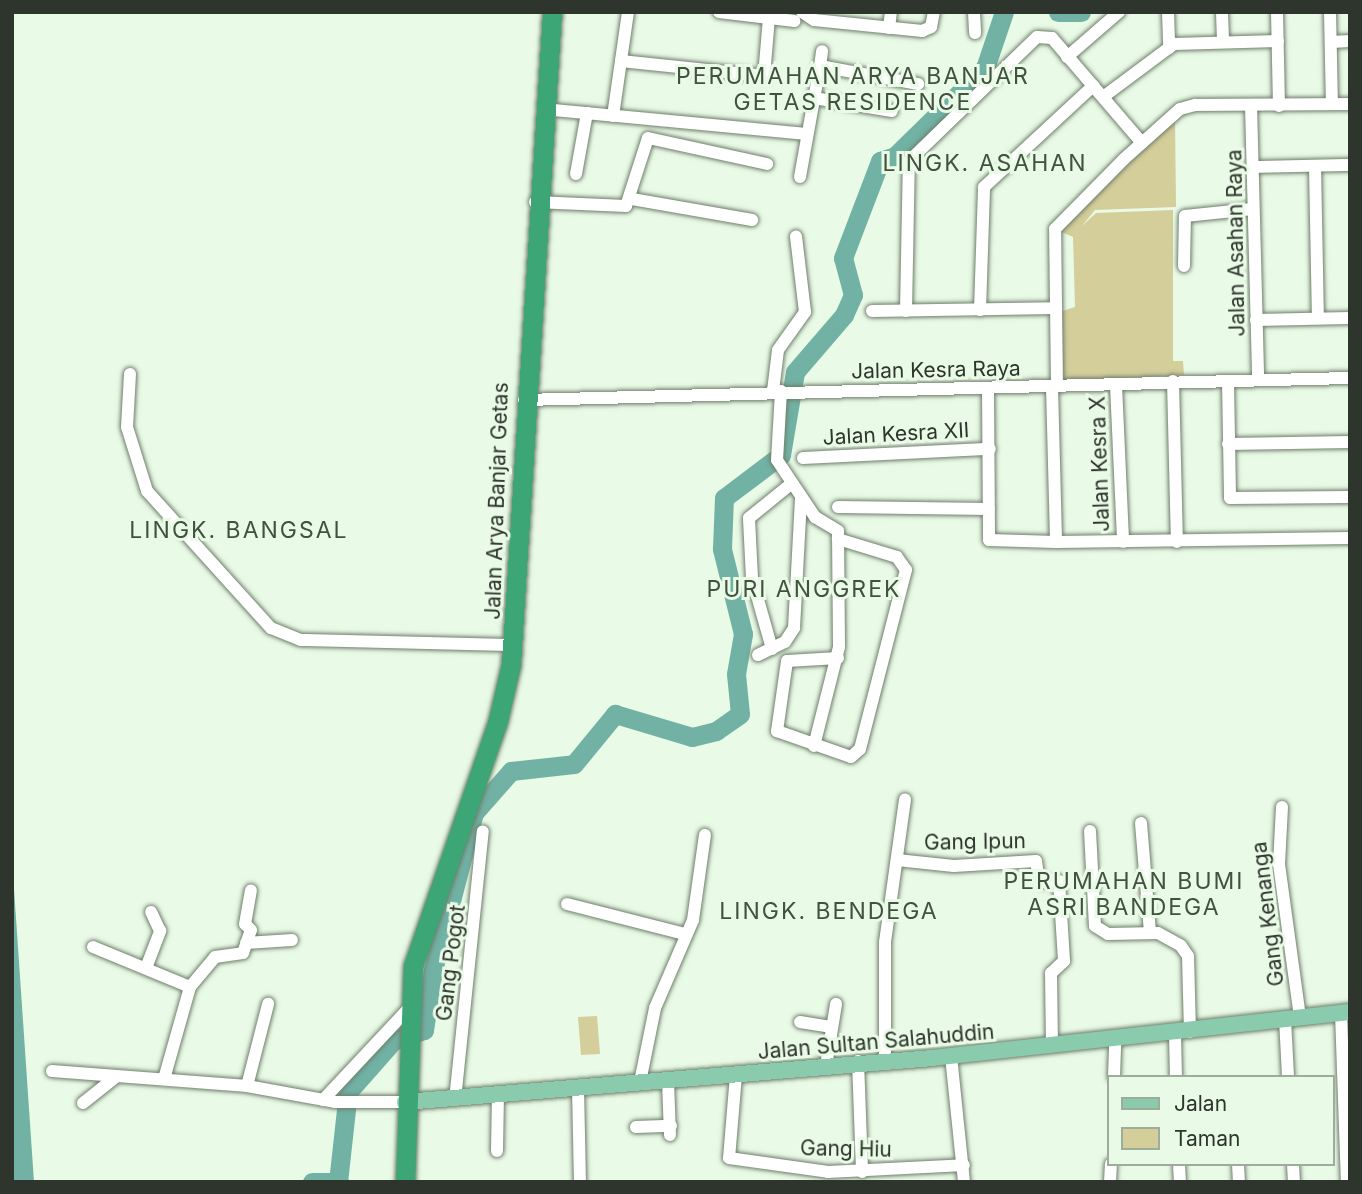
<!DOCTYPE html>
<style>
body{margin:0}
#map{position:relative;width:1362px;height:1194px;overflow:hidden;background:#e9fbe6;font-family:Inter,sans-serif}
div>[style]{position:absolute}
.green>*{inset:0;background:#d4ce9b}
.water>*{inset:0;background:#71b2a5}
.river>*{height:19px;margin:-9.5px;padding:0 9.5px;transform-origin:9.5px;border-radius:9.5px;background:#71b2a5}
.roads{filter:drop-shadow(0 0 2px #6e7e6b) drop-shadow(0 0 2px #6e7e6b)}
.minor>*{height:12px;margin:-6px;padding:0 6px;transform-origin:6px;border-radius:6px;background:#fff}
.major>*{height:16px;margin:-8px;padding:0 8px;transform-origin:8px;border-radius:8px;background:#8acaad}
.highway>*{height:19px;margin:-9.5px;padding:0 9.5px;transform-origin:9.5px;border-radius:9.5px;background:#3ca676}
span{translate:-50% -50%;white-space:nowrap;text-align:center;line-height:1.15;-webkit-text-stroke:6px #e9fbe6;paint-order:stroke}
.street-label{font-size:21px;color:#2e352d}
.neighbourhood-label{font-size:23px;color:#425140;letter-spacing:2px}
.frame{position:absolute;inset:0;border:14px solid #2e352d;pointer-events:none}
.legend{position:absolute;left:1107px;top:1075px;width:228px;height:91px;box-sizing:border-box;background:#e9fbe6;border:2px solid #9eac9c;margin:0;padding:9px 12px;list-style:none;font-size:21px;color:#2e352d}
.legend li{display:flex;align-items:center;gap:14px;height:35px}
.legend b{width:35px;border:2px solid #9eac9c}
</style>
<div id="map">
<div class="green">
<i style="clip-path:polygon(1175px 118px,1176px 207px,1095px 210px,1082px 226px,1096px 213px,1173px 210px,1173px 361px,1183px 361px,1184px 375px,1057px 381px,1056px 313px,1075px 307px,1073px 237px,1055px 229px)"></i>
<i style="clip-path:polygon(597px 1016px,600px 1054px,581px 1055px,578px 1017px)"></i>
</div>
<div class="water">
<i style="clip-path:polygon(12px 864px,13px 874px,34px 1182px,12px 1182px)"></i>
</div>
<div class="river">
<i style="left:1058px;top:12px;width:23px"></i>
<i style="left:312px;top:1182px;width:27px"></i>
<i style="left:338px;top:1182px;width:91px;rotate:-83.7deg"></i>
<i style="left:348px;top:1092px;width:68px;rotate:-48.6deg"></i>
<i style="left:393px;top:1041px;width:33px;rotate:-20deg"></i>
<i style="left:424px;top:1030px;width:61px;rotate:-81.5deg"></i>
<i style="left:433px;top:970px;width:162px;rotate:-75.4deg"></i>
<i style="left:474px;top:813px;width:56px;rotate:-48.6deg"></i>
<i style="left:511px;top:771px;width:63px;rotate:-6.3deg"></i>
<i style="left:574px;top:764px;width:65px;rotate:-50.6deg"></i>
<i style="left:615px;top:714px;width:80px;rotate:16.6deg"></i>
<i style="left:692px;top:737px;width:25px;rotate:-14deg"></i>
<i style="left:716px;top:731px;width:29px;rotate:-35deg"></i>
<i style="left:740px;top:714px;width:40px;rotate:-95.7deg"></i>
<i style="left:736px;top:674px;width:41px;rotate:-80.1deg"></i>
<i style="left:743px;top:634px;width:88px;rotate:-103.9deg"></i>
<i style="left:722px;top:549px;width:51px;rotate:-87.8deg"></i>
<i style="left:724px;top:498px;width:71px;rotate:-37deg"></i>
<i style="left:781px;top:455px;width:84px;rotate:-80.4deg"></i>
<i style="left:795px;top:372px;width:75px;rotate:-49.3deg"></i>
<i style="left:844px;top:315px;width:22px;rotate:-66deg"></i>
<i style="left:853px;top:295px;width:38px;rotate:-105deg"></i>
<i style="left:843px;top:258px;width:104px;rotate:-69.1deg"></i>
<i style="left:880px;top:161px;width:16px;rotate:-18deg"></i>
<i style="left:895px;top:156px;width:126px;rotate:-44.4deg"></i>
<i style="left:985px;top:68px;width:59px;rotate:-71.3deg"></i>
</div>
<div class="roads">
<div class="minor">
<i style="left:719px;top:12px;width:76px;rotate:6.8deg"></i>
<i style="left:802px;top:12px;width:14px;rotate:34deg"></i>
<i style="left:814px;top:20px;width:109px;rotate:5.8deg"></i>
<i style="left:922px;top:31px;width:10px;rotate:-24deg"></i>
<i style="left:931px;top:27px;width:15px;rotate:-79deg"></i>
<i style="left:974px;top:12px;width:21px;rotate:87deg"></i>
<i style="left:1168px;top:12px;width:36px;rotate:88deg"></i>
<i style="left:1222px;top:12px;width:30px;rotate:88deg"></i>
<i style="left:1277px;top:12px;width:94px;rotate:88.8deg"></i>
<i style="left:1330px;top:12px;width:92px;rotate:88.8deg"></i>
<i style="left:889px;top:28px;width:16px;rotate:-83deg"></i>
<i style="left:1331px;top:42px;width:19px;rotate:-3deg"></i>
<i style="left:1067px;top:57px;width:69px;rotate:-40.9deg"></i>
<i style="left:621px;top:61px;width:144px;rotate:6deg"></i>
<i style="left:764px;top:76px;width:58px;rotate:-85.1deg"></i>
<i style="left:820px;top:66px;width:15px;rotate:-82deg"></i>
<i style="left:1103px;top:97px;width:89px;rotate:-36.7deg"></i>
<i style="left:1174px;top:44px;width:104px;rotate:-1.7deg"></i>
<i style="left:814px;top:98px;width:79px;rotate:9.5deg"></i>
<i style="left:1251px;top:105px;width:275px;rotate:88.5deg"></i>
<i style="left:543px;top:109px;width:265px;rotate:5.4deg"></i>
<i style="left:613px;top:116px;width:105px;rotate:-81.8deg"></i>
<i style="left:1315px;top:166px;width:152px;rotate:88.9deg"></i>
<i style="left:1254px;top:167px;width:96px;rotate:-1.2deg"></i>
<i style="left:576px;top:174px;width:62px;rotate:-79.8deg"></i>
<i style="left:800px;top:177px;width:113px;rotate:-79.8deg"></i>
<i style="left:820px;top:66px;width:100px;rotate:10.4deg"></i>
<i style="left:632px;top:199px;width:122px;rotate:9.9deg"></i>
<i style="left:535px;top:202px;width:91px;rotate:2.5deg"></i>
<i style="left:626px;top:206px;width:71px;rotate:-72.1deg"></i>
<i style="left:648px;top:138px;width:122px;rotate:12.3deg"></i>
<i style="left:1184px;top:266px;width:50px;rotate:-88.9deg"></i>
<i style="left:1185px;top:216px;width:68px;rotate:-5.9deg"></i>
<i style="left:980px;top:310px;width:123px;rotate:-88.1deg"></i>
<i style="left:984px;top:187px;width:149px;rotate:-42.8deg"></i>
<i style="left:872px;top:311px;width:183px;rotate:-0.9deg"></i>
<i style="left:906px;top:311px;width:150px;rotate:-88.9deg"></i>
<i style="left:909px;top:161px;width:178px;rotate:-44.1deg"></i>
<i style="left:1037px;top:37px;width:15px;rotate:4deg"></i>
<i style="left:1052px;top:38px;width:138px;rotate:49.4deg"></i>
<i style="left:1256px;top:320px;width:94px;rotate:-1.2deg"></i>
<i style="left:130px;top:374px;width:53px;rotate:93.2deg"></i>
<i style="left:127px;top:427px;width:67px;rotate:72.6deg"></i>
<i style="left:147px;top:491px;width:185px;rotate:47.9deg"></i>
<i style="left:271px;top:628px;width:32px;rotate:22deg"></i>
<i style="left:301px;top:640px;width:212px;rotate:1.4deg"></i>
<i style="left:1173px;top:381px;width:161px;rotate:88.6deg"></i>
<i style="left:1228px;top:381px;width:117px;rotate:89deg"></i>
<i style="left:1230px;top:498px;width:120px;rotate:-0.5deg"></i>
<i style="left:1116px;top:385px;width:157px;rotate:87.4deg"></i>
<i style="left:1057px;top:386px;width:157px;rotate:-90.7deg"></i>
<i style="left:1055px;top:229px;width:98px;rotate:-45.4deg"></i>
<i style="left:1124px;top:159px;width:75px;rotate:-41.8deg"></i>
<i style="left:1180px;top:109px;width:16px;rotate:-15deg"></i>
<i style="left:1195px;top:105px;width:155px;rotate:-0.4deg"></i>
<i style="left:1052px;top:387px;width:155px;rotate:88.5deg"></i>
<i style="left:1056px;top:542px;width:294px;rotate:-0.8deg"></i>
<i style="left:988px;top:389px;width:151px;rotate:89.6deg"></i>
<i style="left:989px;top:540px;width:67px;rotate:1.7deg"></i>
<i style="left:773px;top:391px;width:41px;rotate:-83deg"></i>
<i style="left:778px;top:350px;width:47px;rotate:-54.6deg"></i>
<i style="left:805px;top:312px;width:76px;rotate:-96.8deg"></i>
<i style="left:781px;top:391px;width:69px;rotate:93.3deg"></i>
<i style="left:777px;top:460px;width:69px;rotate:56.3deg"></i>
<i style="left:815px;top:517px;width:27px;rotate:31deg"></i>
<i style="left:838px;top:531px;width:116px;rotate:89.5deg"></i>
<i style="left:839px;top:647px;width:102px;rotate:104.2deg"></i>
<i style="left:524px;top:400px;width:826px;rotate:-1.53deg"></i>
<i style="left:1228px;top:444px;width:122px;rotate:-0.9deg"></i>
<i style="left:803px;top:458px;width:187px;rotate:-2.8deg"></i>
<i style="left:838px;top:507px;width:151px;rotate:0.8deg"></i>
<i style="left:772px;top:649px;width:74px;rotate:-105.7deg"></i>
<i style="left:752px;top:578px;width:60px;rotate:-92.9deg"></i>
<i style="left:749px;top:518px;width:55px;rotate:-39.1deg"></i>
<i style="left:758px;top:655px;width:30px;rotate:-26deg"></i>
<i style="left:785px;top:642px;width:17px;rotate:-57deg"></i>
<i style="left:794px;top:628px;width:131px;rotate:-86.9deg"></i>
<i style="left:838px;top:658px;width:51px;rotate:176.6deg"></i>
<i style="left:787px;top:661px;width:71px;rotate:98.1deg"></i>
<i style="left:777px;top:731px;width:78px;rotate:19.4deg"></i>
<i style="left:851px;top:757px;width:12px;rotate:-42deg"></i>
<i style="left:860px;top:749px;width:185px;rotate:-75.6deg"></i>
<i style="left:906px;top:570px;width:16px;rotate:-125deg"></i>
<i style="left:897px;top:557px;width:62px;rotate:-163deg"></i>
<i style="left:1282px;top:807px;width:57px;rotate:93deg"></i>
<i style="left:1279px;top:864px;width:155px;rotate:82.2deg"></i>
<i style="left:1141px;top:823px;width:109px;rotate:85.3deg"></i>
<i style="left:1090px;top:831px;width:95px;rotate:87deg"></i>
<i style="left:1095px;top:926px;width:15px;rotate:32deg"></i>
<i style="left:1108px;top:934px;width:50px;rotate:-1.1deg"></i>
<i style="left:1158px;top:933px;width:26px;rotate:29deg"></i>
<i style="left:1181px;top:946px;width:12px;rotate:55deg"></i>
<i style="left:1188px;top:956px;width:76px;rotate:88.5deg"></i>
<i style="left:897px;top:860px;width:57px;rotate:6deg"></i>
<i style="left:954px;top:866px;width:82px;rotate:-3.5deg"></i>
<i style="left:1036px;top:861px;width:21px;rotate:82deg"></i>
<i style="left:1039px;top:882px;width:20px;rotate:-3deg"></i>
<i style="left:1059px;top:881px;width:80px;rotate:86.4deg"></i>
<i style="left:1064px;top:961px;width:18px;rotate:137deg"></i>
<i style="left:1051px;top:973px;width:73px;rotate:89.2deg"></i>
<i style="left:567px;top:904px;width:122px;rotate:14.3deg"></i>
<i style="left:246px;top:943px;width:46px;rotate:-3.7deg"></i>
<i style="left:93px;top:947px;width:105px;rotate:22.4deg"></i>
<i style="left:146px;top:968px;width:40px;rotate:-69deg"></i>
<i style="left:160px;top:931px;width:21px;rotate:-115deg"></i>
<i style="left:1341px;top:1013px;width:169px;rotate:88deg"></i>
<i style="left:1285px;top:1019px;width:58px;rotate:87deg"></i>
<i style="left:800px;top:1022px;width:31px;rotate:9deg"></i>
<i style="left:1175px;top:1034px;width:43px;rotate:88.7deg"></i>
<i style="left:951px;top:1056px;width:127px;rotate:84.1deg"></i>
<i style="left:885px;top:1060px;width:118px;rotate:-90deg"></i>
<i style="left:885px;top:942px;width:144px;rotate:-82deg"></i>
<i style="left:858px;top:1061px;width:111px;rotate:87.9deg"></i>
<i style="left:826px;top:1066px;width:63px;rotate:-80.8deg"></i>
<i style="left:52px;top:1071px;width:196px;rotate:4.4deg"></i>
<i style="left:247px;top:1086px;width:89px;rotate:10.3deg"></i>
<i style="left:335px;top:1102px;width:70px"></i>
<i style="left:736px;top:1075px;width:83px;rotate:94.8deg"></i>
<i style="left:729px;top:1158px;width:100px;rotate:8deg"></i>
<i style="left:828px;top:1172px;width:136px;rotate:-2.9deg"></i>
<i style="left:1114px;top:1077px;width:37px;rotate:-88deg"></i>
<i style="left:164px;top:1079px;width:96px;rotate:-74.2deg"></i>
<i style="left:190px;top:987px;width:39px;rotate:-50deg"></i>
<i style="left:215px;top:957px;width:28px;rotate:-8deg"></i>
<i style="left:243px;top:953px;width:24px;rotate:-71deg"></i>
<i style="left:251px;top:930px;width:8px;rotate:-135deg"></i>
<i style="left:245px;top:924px;width:34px;rotate:-80deg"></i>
<i style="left:668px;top:1081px;width:54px;rotate:87.9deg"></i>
<i style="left:640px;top:1082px;width:76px;rotate:-78.5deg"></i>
<i style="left:655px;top:1008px;width:96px;rotate:-66.6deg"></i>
<i style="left:693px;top:920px;width:86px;rotate:-82deg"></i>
<i style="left:247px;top:1086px;width:85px;rotate:-75.6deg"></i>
<i style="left:578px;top:1088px;width:94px;rotate:88.8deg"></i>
<i style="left:323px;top:1100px;width:127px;rotate:-46.9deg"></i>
<i style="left:455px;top:1100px;width:270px;rotate:-84.1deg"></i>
<i style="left:83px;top:1103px;width:43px;rotate:-38.5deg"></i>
<i style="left:636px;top:1127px;width:35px;rotate:-2deg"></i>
<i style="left:497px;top:1151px;width:56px;rotate:-89deg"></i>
<i style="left:1179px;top:1164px;width:18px;rotate:87deg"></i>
<i style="left:1238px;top:1164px;width:18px;rotate:87deg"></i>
<i style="left:1293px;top:1164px;width:18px;rotate:87deg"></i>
<i style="left:1110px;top:1182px;width:18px;rotate:-87deg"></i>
</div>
<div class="major">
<i style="left:405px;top:1102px;width:529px;rotate:-4.77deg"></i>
<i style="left:932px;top:1058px;width:421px;rotate:-6.3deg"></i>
</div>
<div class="highway">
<i style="left:405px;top:1182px;width:216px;rotate:-87.9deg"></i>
<i style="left:413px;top:966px;width:260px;rotate:-70.9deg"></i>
<i style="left:498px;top:720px;width:57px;rotate:-76.9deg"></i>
<i style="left:511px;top:664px;width:653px;rotate:-86.4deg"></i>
</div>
</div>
<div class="street-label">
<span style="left:1236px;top:243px;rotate:-91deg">Jalan Asahan Raya</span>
<span style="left:936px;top:370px;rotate:-1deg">Jalan Kesra Raya</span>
<span style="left:896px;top:434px;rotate:-3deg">Jalan Kesra XII</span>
<span style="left:1100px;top:464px;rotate:-92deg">Jalan Kesra X</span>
<span style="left:497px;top:501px;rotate:-88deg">Jalan Arya Banjar Getas</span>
<span style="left:975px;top:842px;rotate:-1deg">Gang Ipun</span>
<span style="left:1268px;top:914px;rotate:-97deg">Gang Kenanga</span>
<span style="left:451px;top:963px;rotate:-83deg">Gang Pogot</span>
<span style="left:876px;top:1042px;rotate:-5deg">Jalan Sultan Salahuddin</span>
<span style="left:846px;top:1149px;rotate:1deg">Gang Hiu</span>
</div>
<div class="neighbourhood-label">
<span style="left:853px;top:89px">PERUMAHAN ARYA BANJAR<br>GETAS RESIDENCE</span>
<span style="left:985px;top:163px">LINGK. ASAHAN</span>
<span style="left:239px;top:530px">LINGK. BANGSAL</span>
<span style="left:804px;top:589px">PURI ANGGREK</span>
<span style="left:1124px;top:894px">PERUMAHAN BUMI<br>ASRI BANDEGA</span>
<span style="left:829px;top:911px">LINGK. BENDEGA</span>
</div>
<div class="frame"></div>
<ul class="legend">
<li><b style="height:9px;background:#8acaad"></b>Jalan</li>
<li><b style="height:19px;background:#d4ce9b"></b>Taman</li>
</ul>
</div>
